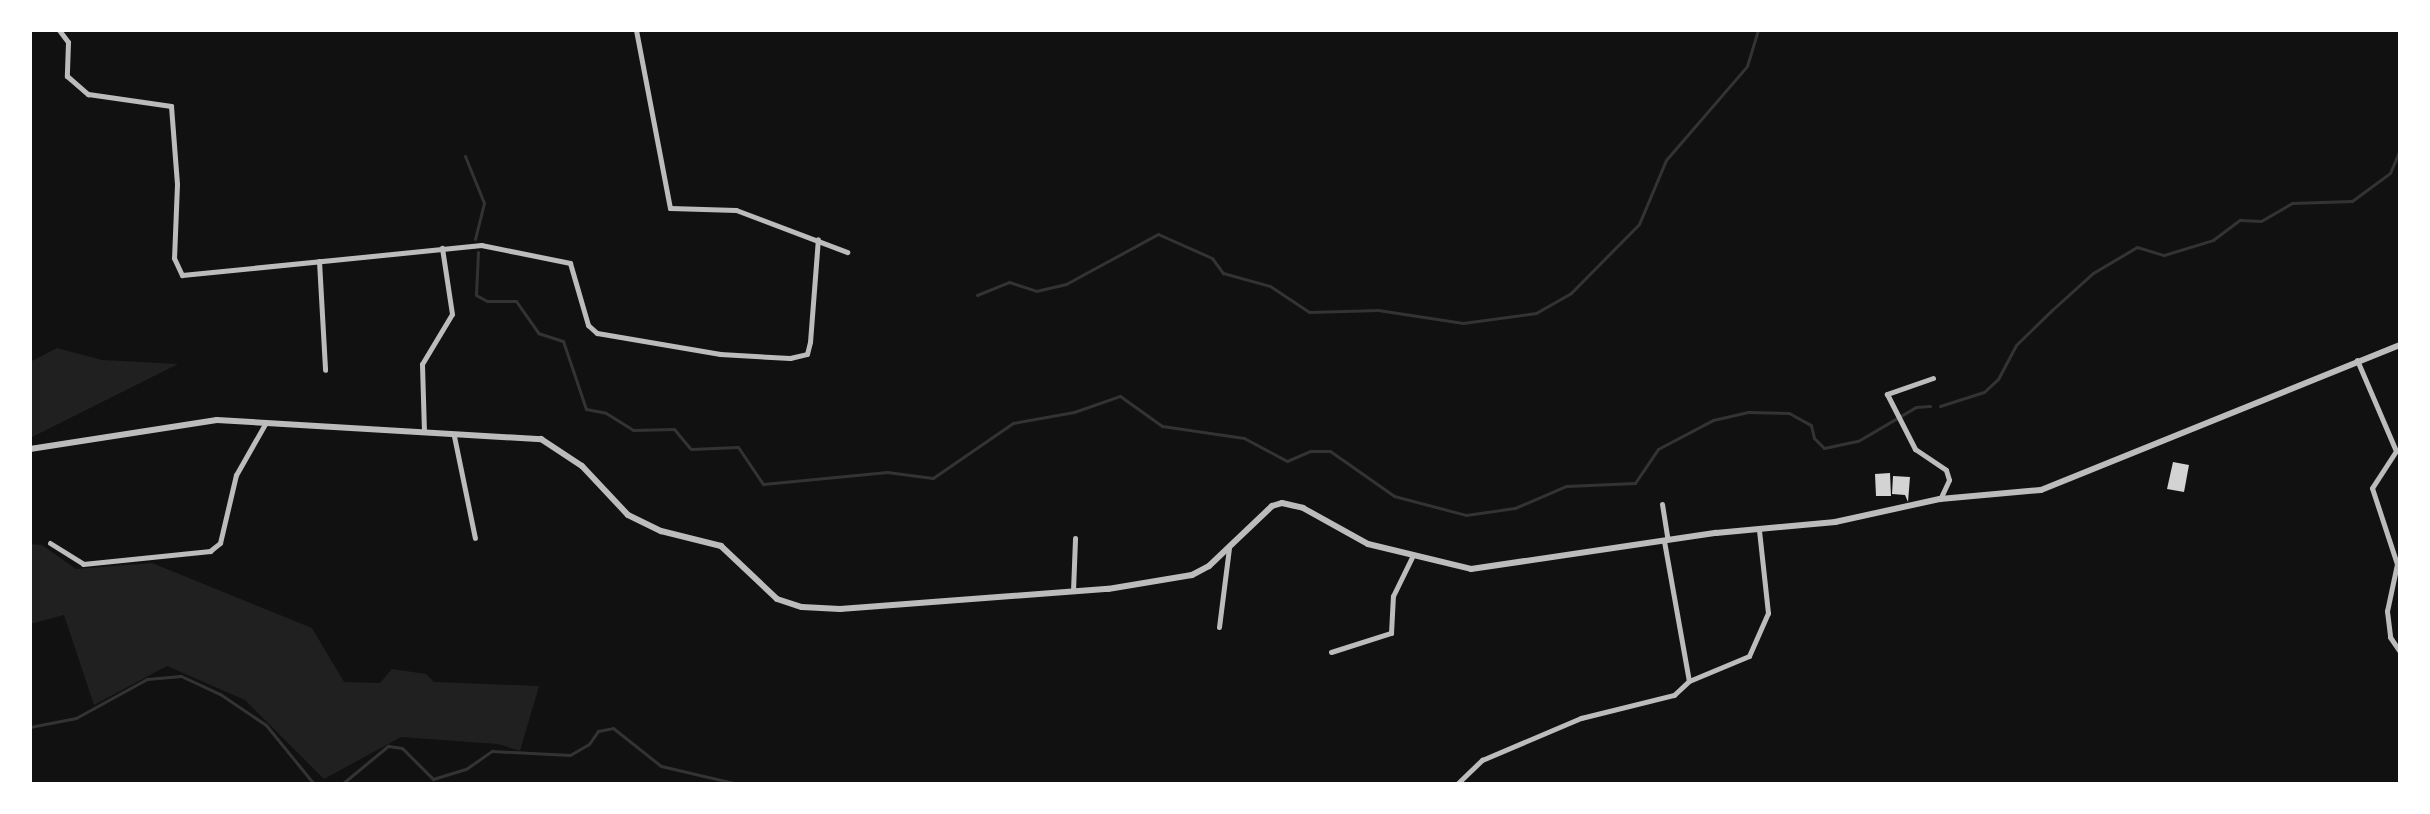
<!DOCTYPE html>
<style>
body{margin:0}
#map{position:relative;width:2430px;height:814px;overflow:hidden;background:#111;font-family:"Nunito Sans",sans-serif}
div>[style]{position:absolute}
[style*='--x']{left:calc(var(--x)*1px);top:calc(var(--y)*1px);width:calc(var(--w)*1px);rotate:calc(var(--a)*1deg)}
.green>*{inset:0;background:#202020}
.stream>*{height:3px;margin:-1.5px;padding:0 1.5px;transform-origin:1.5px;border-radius:1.5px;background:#333}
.building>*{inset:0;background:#d3d3d3}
.minor>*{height:5px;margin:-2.5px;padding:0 2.5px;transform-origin:2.5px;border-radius:2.5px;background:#bcbcbc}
.tertiary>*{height:6px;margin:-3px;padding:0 3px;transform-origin:3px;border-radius:3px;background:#bcbcbc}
span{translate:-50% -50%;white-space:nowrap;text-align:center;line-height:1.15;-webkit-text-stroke:6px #fff;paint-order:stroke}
.frame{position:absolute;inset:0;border:32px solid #fff;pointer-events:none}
</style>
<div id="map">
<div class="green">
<i style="clip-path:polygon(57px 348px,102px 360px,178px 364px,30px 438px,30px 362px)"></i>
<i style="clip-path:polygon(30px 544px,42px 545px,76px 569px,152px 563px,312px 628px,344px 682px,380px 683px,392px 669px,426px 674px,434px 682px,539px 686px,520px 751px,498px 744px,401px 737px,324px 779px,245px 700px,167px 666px,94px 705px,64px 615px,30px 624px)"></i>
</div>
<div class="stream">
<i style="--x:465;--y:156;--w:51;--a:68"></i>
<i style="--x:484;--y:203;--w:37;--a:104"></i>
<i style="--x:478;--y:252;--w:43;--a:92.7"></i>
<i style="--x:476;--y:295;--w:13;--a:29"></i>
<i style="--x:487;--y:301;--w:29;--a:0"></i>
<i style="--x:516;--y:301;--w:39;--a:55"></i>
<i style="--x:538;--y:333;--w:26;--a:18"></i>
<i style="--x:563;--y:341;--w:72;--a:71.3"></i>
<i style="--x:586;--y:409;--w:20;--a:11"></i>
<i style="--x:606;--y:413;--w:32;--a:32"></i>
<i style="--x:633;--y:430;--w:41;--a:-1.4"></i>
<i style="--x:674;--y:429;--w:26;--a:50"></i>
<i style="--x:691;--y:449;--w:47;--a:-2.4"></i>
<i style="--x:738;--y:447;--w:45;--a:56"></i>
<i style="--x:763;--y:484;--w:125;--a:-5.5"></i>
<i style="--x:887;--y:472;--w:46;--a:7.4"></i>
<i style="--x:933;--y:478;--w:97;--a:-34.5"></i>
<i style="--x:1013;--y:423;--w:62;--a:-10.2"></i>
<i style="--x:1074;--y:412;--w:49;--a:-19.2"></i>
<i style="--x:1120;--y:396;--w:52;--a:35.5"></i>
<i style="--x:1162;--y:426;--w:83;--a:8.3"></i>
<i style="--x:1244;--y:438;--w:49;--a:28.1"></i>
<i style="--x:1287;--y:461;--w:25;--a:-23"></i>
<i style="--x:1310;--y:451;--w:20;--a:0"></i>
<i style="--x:1330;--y:451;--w:78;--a:35.1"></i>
<i style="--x:1394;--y:496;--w:74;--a:14.8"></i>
<i style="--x:1466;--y:515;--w:49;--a:-8.1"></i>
<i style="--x:1515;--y:508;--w:56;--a:-23.3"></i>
<i style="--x:1566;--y:486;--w:69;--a:-2.5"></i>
<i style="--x:1635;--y:483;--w:41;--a:-55.9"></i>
<i style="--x:1658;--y:449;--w:62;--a:-27.8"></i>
<i style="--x:1713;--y:420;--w:37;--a:-13"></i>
<i style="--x:1749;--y:412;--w:40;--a:1.4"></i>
<i style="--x:1789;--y:413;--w:25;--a:29"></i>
<i style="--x:1811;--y:425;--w:13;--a:77"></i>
<i style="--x:1814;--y:438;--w:14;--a:45"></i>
<i style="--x:1824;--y:448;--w:35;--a:-12"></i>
<i style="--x:1858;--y:441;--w:67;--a:-30.4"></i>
<i style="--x:1916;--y:407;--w:14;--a:-4"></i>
<i style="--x:977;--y:295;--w:35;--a:-22"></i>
<i style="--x:1009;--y:282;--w:28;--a:18"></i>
<i style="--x:1036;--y:291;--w:31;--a:-13"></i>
<i style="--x:1066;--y:284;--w:105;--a:-28.5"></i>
<i style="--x:1158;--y:234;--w:59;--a:24"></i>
<i style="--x:1212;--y:258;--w:19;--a:54"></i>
<i style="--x:1223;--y:273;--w:49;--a:15.5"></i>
<i style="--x:1270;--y:286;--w:47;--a:33.7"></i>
<i style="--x:1309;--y:312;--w:69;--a:-1.7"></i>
<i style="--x:1378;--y:310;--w:86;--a:8.7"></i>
<i style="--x:1463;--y:323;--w:74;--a:-7.8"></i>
<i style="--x:1536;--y:313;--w:40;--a:-29.7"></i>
<i style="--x:1571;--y:293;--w:97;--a:-45.4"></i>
<i style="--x:1639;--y:224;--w:69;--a:-67.1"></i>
<i style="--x:1666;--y:160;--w:124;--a:-49.2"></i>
<i style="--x:1747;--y:66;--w:38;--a:-73"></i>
<i style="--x:1940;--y:406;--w:46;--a:-17.7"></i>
<i style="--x:1984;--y:392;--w:19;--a:-43"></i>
<i style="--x:1998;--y:379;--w:38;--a:-62"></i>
<i style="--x:2016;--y:345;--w:50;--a:-44.2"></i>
<i style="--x:2052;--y:310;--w:55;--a:-42.1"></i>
<i style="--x:2093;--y:273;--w:51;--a:-30.6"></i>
<i style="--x:2137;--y:247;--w:28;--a:17"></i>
<i style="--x:2164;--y:255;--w:51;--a:-17"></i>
<i style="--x:2213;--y:240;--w:34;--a:-37"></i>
<i style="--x:2240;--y:220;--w:21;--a:3"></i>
<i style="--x:2261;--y:221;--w:36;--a:-30"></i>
<i style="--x:2292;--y:203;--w:60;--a:-1.9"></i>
<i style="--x:2352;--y:201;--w:47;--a:-36.4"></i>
<i style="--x:2390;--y:173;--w:26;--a:-67"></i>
<i style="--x:30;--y:727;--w:47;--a:-11.1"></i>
<i style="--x:76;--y:718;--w:81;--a:-28.8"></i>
<i style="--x:147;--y:679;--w:34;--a:-5"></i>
<i style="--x:181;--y:676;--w:43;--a:24.8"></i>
<i style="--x:220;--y:694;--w:55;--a:34"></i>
<i style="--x:266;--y:725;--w:76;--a:50.9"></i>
<i style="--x:342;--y:784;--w:60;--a:-39.6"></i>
<i style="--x:388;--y:746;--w:14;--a:8"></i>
<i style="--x:402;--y:748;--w:44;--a:45"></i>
<i style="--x:433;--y:779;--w:34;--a:-17"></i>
<i style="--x:466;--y:769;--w:32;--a:-35"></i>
<i style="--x:492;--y:751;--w:78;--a:2.9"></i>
<i style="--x:570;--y:755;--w:22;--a:-30"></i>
<i style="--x:589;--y:744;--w:16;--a:-55"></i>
<i style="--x:598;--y:731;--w:15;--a:-11"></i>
<i style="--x:613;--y:728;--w:61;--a:38.4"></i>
<i style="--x:661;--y:766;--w:79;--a:13.2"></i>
</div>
<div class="building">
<i style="clip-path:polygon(2173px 462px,2189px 465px,2184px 492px,2167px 489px)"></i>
<i style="clip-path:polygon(1890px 473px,1891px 496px,1876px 496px,1875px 474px)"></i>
<i style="clip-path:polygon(1893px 476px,1910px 477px,1908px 502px,1905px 495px,1892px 494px)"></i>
</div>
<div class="minor">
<i style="--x:59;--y:30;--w:15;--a:53"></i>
<i style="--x:68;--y:42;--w:34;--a:92"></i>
<i style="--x:67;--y:76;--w:28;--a:41"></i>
<i style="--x:88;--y:94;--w:84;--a:8.2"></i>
<i style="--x:171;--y:106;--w:78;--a:85.6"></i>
<i style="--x:177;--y:184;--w:74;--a:92.3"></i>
<i style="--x:174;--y:258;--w:19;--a:65"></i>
<i style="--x:182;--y:275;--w:301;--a:-5.7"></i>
<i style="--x:481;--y:245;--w:91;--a:11.4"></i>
<i style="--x:570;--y:263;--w:65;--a:73.8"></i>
<i style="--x:588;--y:325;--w:12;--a:42"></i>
<i style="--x:597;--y:333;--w:125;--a:9.7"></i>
<i style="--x:720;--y:354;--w:70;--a:3.3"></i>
<i style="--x:790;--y:358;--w:17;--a:-13"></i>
<i style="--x:807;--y:354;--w:12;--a:-76"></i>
<i style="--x:810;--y:342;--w:103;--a:-85.6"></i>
<i style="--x:636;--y:30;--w:181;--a:79.2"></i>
<i style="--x:670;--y:208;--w:66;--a:1.7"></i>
<i style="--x:736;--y:210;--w:119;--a:20.7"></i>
<i style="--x:319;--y:261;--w:109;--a:86.8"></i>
<i style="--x:2357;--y:360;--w:99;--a:66.8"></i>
<i style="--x:2396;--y:451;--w:44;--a:123"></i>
<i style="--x:2372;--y:488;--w:80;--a:71.8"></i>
<i style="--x:2397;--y:564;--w:48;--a:102"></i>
<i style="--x:2387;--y:611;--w:26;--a:83"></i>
<i style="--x:2390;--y:637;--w:18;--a:56"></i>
<i style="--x:1933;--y:378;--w:49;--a:160.8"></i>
<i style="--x:1887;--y:394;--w:62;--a:63"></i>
<i style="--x:1915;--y:449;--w:37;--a:34"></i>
<i style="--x:1946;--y:470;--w:10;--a:73"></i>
<i style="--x:1949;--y:480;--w:21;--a:115"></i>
<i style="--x:424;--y:432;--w:68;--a:-91.7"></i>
<i style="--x:422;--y:364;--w:58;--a:-59"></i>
<i style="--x:452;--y:314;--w:67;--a:-98.6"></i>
<i style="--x:454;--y:436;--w:104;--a:78.4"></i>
<i style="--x:1662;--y:504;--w:36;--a:81"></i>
<i style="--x:1664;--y:541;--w:142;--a:79.9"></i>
<i style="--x:50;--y:543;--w:39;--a:32"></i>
<i style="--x:83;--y:564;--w:128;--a:-5.8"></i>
<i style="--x:210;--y:551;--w:13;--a:-39"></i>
<i style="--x:220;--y:543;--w:70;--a:-76.8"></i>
<i style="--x:236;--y:475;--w:59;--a:-60.4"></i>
<i style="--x:1073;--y:591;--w:53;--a:-87.8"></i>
<i style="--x:1219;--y:627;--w:80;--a:-82.8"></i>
<i style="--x:1331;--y:652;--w:63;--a:-17.6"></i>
<i style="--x:1391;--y:633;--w:37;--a:-87"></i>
<i style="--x:1393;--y:596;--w:43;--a:-64"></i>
<i style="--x:1457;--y:784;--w:35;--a:-44"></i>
<i style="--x:1482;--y:760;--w:108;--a:-23"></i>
<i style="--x:1581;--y:718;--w:96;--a:-13.9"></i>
<i style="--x:1674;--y:695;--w:21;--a:-43"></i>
<i style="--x:1689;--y:681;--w:65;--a:-22.6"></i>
<i style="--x:1749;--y:656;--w:47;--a:-66.2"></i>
<i style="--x:1768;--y:613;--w:83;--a:-96.2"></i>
</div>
<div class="tertiary">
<i style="--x:30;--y:449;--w:189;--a:-8.8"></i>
<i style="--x:217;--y:420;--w:325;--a:3.4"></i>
<i style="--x:541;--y:439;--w:49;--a:33.4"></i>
<i style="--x:582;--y:466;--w:67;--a:46.8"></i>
<i style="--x:628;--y:515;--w:37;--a:26"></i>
<i style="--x:661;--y:531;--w:62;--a:14"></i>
<i style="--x:721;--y:546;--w:77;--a:43.4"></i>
<i style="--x:777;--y:599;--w:26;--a:18"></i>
<i style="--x:802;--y:607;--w:38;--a:3"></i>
<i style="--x:840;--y:609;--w:269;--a:-4.3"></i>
<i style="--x:1108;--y:589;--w:85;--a:-9.5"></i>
<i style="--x:1192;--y:575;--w:19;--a:-28"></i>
<i style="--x:1209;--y:566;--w:87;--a:-43.6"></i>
<i style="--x:1272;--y:506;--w:10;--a:-17"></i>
<i style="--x:1282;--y:503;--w:22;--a:13"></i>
<i style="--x:1303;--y:508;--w:74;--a:29"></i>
<i style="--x:1368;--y:544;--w:106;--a:13.6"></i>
<i style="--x:1471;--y:569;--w:248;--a:-8.4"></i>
<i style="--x:1716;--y:533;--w:120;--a:-5.3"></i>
<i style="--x:1835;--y:522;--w:107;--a:-12.4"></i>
<i style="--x:1940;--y:499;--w:101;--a:-5.1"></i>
<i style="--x:2041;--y:490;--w:387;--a:-22"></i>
</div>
<div class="frame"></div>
</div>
